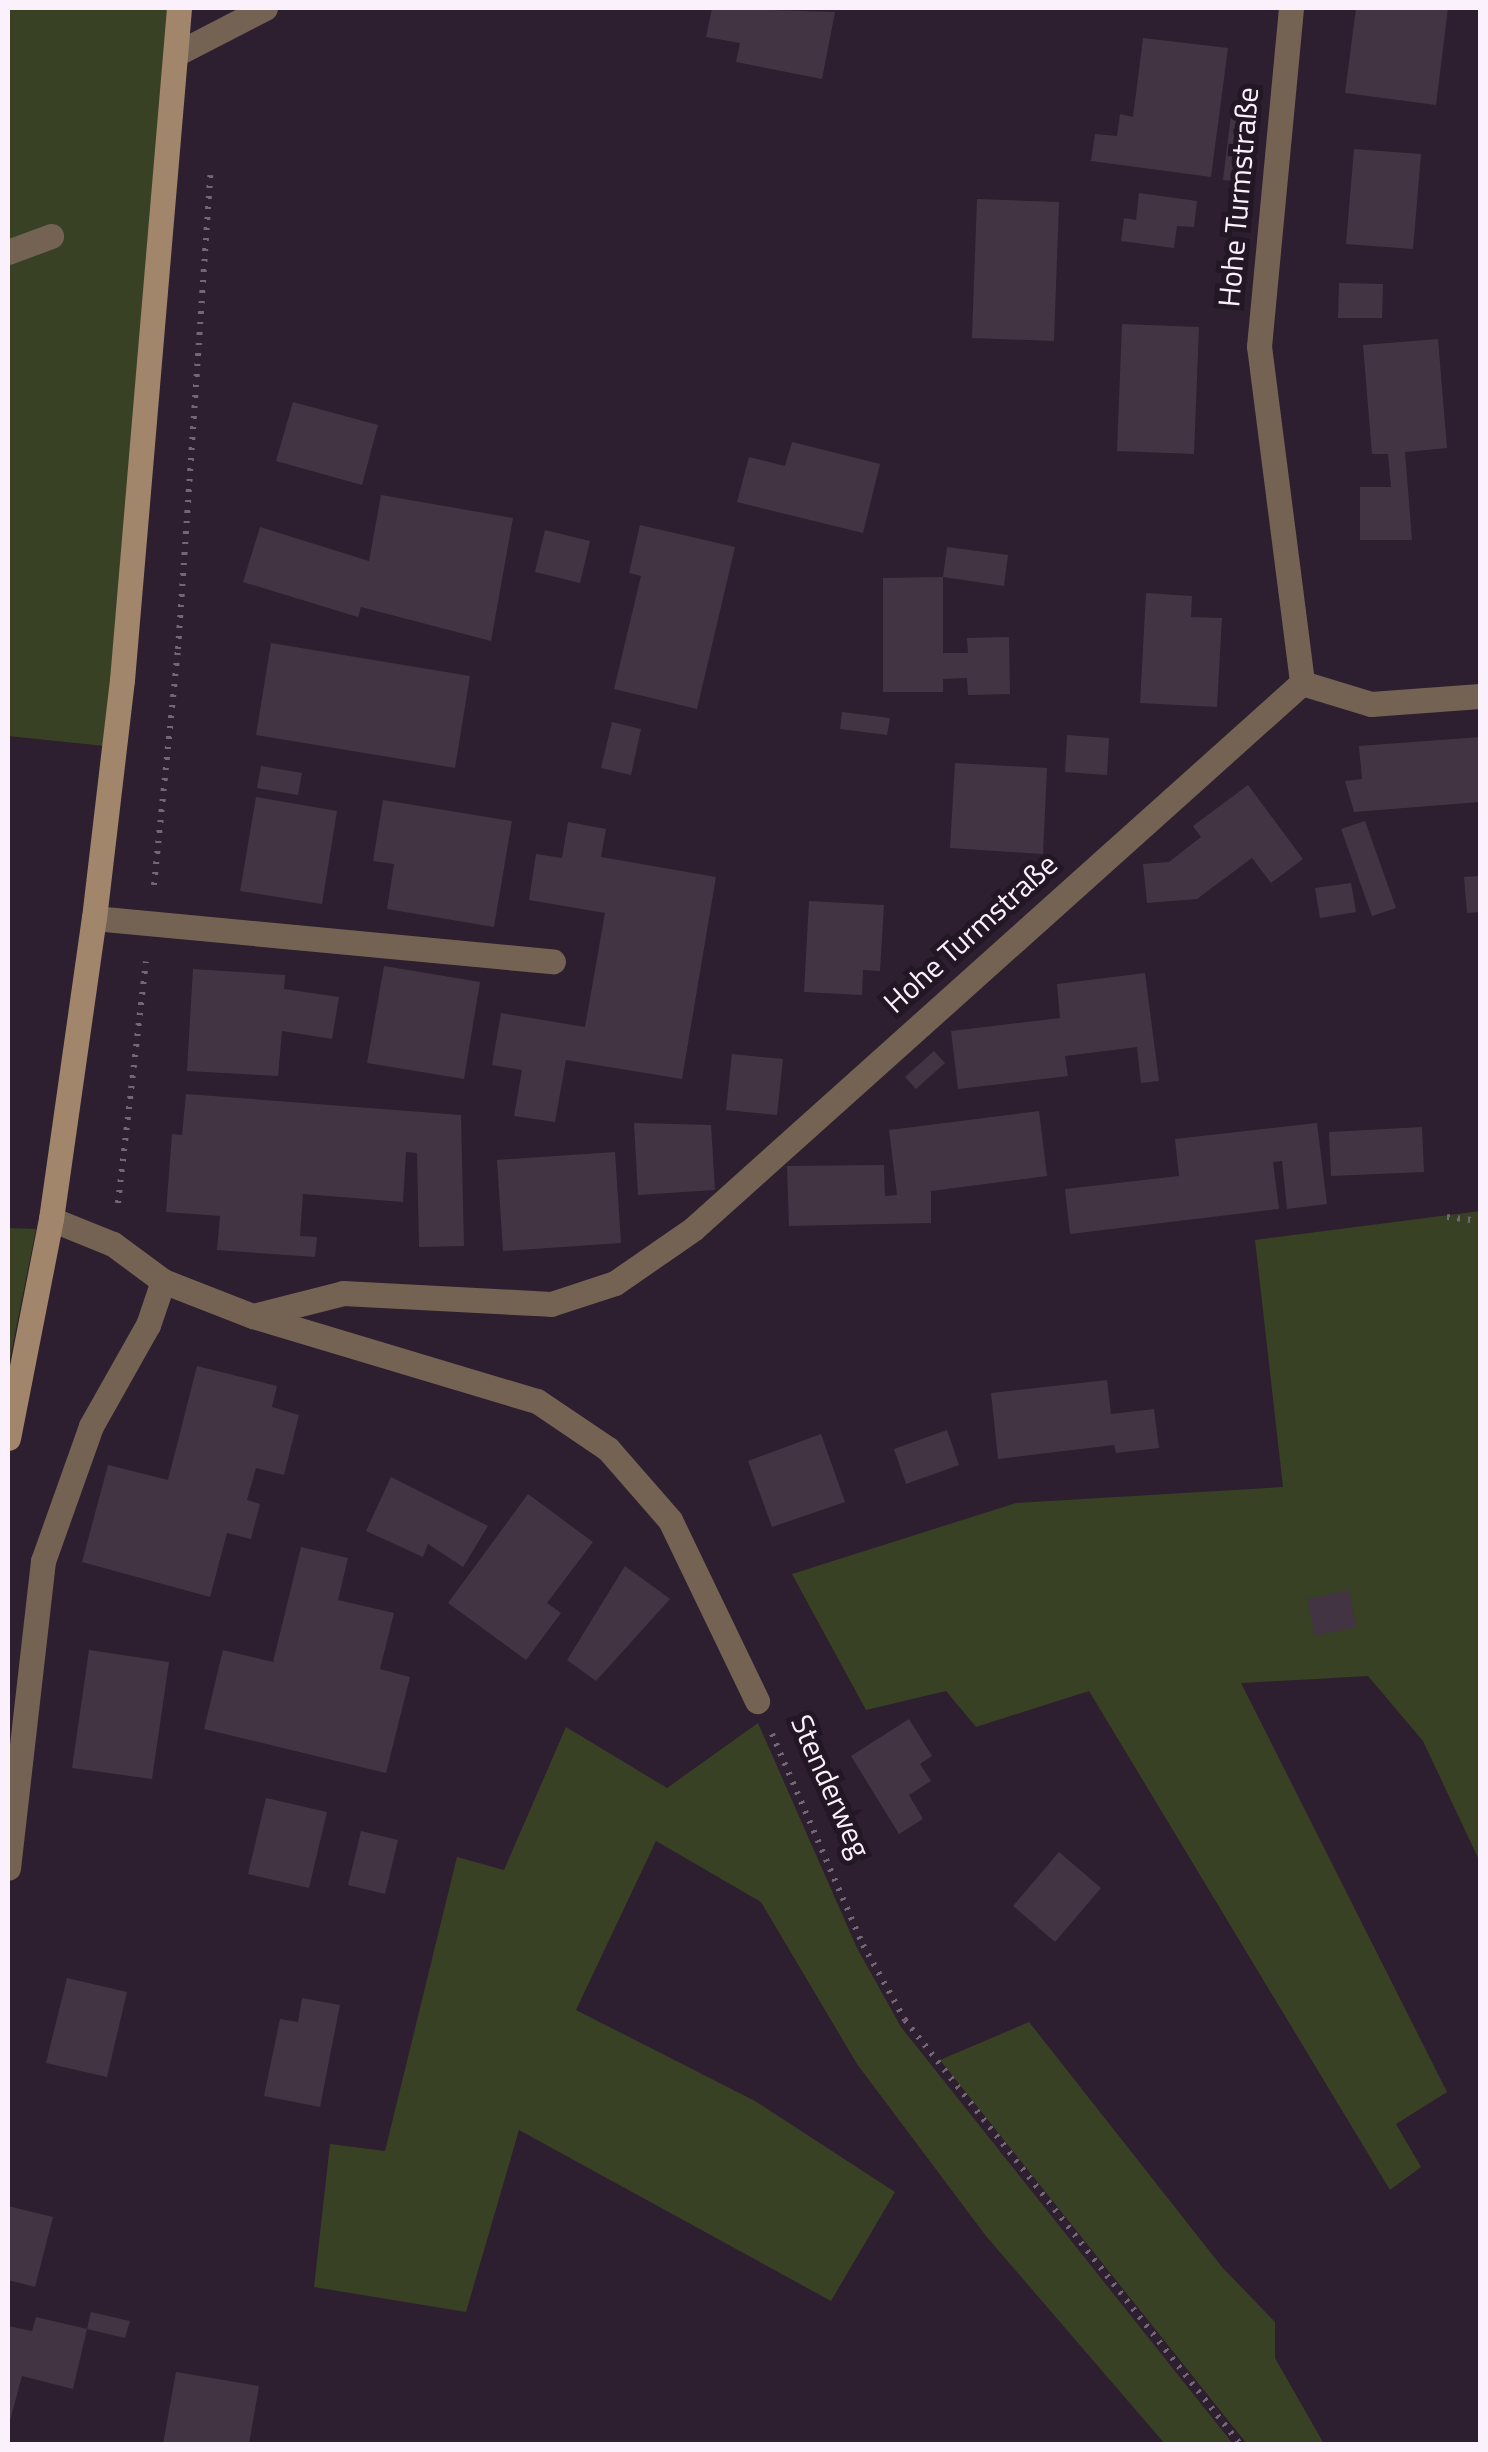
<!DOCTYPE html>
<meta charset="utf-8">
<style>
body{margin:0}
#map{position:relative;width:1488px;height:2452px;overflow:hidden;background:#2d1f2f;font-family:"Titillium Web",sans-serif}
div>[style]{position:absolute}
[style*='--x']{left:calc(var(--x)*1px);top:calc(var(--y)*1px);width:calc(var(--w)*1px);rotate:calc(var(--a)*1deg)}
.green>*{inset:0;background:#384124}
.building>*{inset:0;background:#433444}
.path>*{height:6px;margin-top:-3px;transform-origin:0;background:repeating-linear-gradient(90deg,#736775 0 2.5px,transparent 0 10.5px)}
.lane>*{height:25px;margin:-12.5px;padding:0 12.5px;transform-origin:12.5px;border-radius:12.5px;background:#746353}
.street>*{height:25px;margin:-12.5px;padding:0 12.5px;transform-origin:12.5px;border-radius:12.5px;background:#746353}
.secondary>*{height:25px;margin:-12.5px;padding:0 12.5px;transform-origin:12.5px;border-radius:12.5px;background:#a1866c}
span{translate:-50% -50%;white-space:nowrap;text-align:center;line-height:1.15;-webkit-text-stroke:10px #231625;paint-order:stroke}
.street-label{font-size:30px;color:#fbf1fc}
.frame{position:absolute;inset:0;border:10px solid #fbf1fc;pointer-events:none}
</style>
<div id="map">
<div class="green">
<i style="clip-path:polygon(8px 8px,179px 8px,114px 747px,8px 736px)"></i>
<i style="clip-path:polygon(1480px 1211px,1480px 1862px,1423px 1741px,1368px 1676px,1241px 1683px,1447px 2092px,1396px 2124px,1421px 2167px,1390px 2190px,1089px 1691px,976px 1727px,946px 1691px,866px 1710px,792px 1574px,1016px 1503px,1283px 1487px,1255px 1240px)"></i>
<i style="clip-path:polygon(8px 1228px,36px 1229px,8px 1369px)"></i>
<i style="clip-path:polygon(758px 1723px,857px 1948px,901px 2027px,1233px 2444px,1165px 2444px,986px 2236px,857px 2064px,761px 1902px,656px 1841px,576px 2010px,755px 2101px,895px 2192px,831px 2301px,519px 2130px,466px 2312px,314px 2287px,330px 2144px,385px 2151px,457px 1857px,504px 1870px,566px 1727px,667px 1788px)"></i>
<i style="clip-path:polygon(1029px 2022px,1222px 2267px,1275px 2322px,1275px 2358px,1324px 2444px,1247px 2444px,940px 2060px)"></i>
</div>
<div class="building">
<i style="clip-path:polygon(712px 8px,835px 12px,822px 79px,736px 62px,740px 43px,706px 37px)"></i>
<i style="clip-path:polygon(1356px 8px,1448px 8px,1436px 105px,1345px 93px)"></i>
<i style="clip-path:polygon(1143px 38px,1228px 48px,1211px 177px,1091px 161px,1095px 134px,1117px 136px,1120px 114px,1133px 117px)"></i>
<i style="clip-path:polygon(1232px 107px,1256px 111px,1247px 182px,1223px 180px)"></i>
<i style="clip-path:polygon(1354px 149px,1421px 154px,1413px 249px,1346px 244px)"></i>
<i style="clip-path:polygon(1139px 193px,1197px 201px,1194px 227px,1177px 226px,1174px 248px,1121px 241px,1124px 218px,1136px 220px)"></i>
<i style="clip-path:polygon(977px 199px,1059px 202px,1054px 341px,972px 338px)"></i>
<i style="clip-path:polygon(1339px 283px,1383px 284px,1382px 318px,1338px 318px)"></i>
<i style="clip-path:polygon(1122px 324px,1199px 327px,1194px 454px,1117px 451px)"></i>
<i style="clip-path:polygon(1438px 339px,1447px 448px,1405px 452px,1412px 540px,1360px 540px,1360px 487px,1391px 487px,1388px 454px,1372px 454px,1363px 345px)"></i>
<i style="clip-path:polygon(293px 402px,378px 425px,362px 485px,276px 461px)"></i>
<i style="clip-path:polygon(792px 442px,880px 464px,863px 533px,737px 502px,749px 457px,785px 466px)"></i>
<i style="clip-path:polygon(381px 495px,513px 518px,491px 641px,361px 607px,358px 617px,243px 582px,260px 527px,369px 561px)"></i>
<i style="clip-path:polygon(640px 525px,735px 547px,697px 709px,614px 689px,641px 576px,629px 573px)"></i>
<i style="clip-path:polygon(545px 530px,590px 541px,580px 583px,535px 572px)"></i>
<i style="clip-path:polygon(947px 547px,1008px 555px,1004px 586px,943px 577px)"></i>
<i style="clip-path:polygon(943px 577px,943px 653px,968px 653px,967px 638px,1009px 637px,1010px 694px,968px 695px,967px 678px,943px 679px,943px 692px,883px 692px,883px 578px)"></i>
<i style="clip-path:polygon(1146px 593px,1192px 596px,1191px 617px,1222px 618px,1217px 707px,1140px 703px)"></i>
<i style="clip-path:polygon(271px 643px,470px 676px,455px 768px,256px 735px)"></i>
<i style="clip-path:polygon(842px 712px,890px 718px,887px 735px,840px 729px)"></i>
<i style="clip-path:polygon(612px 722px,641px 729px,631px 775px,601px 768px)"></i>
<i style="clip-path:polygon(1067px 735px,1109px 738px,1107px 775px,1065px 772px)"></i>
<i style="clip-path:polygon(1480px 737px,1480px 802px,1354px 812px,1345px 781px,1362px 779px,1359px 746px)"></i>
<i style="clip-path:polygon(955px 763px,1047px 768px,1043px 854px,950px 848px)"></i>
<i style="clip-path:polygon(261px 766px,302px 773px,298px 795px,257px 788px)"></i>
<i style="clip-path:polygon(1248px 785px,1303px 859px,1271px 883px,1252px 858px,1197px 899px,1147px 903px,1143px 864px,1169px 862px,1201px 837px,1193px 826px)"></i>
<i style="clip-path:polygon(256px 797px,337px 811px,322px 904px,240px 891px)"></i>
<i style="clip-path:polygon(383px 800px,512px 821px,494px 927px,387px 909px,394px 864px,373px 861px)"></i>
<i style="clip-path:polygon(1365px 821px,1396px 908px,1372px 916px,1341px 829px)"></i>
<i style="clip-path:polygon(568px 822px,606px 829px,601px 857px,716px 877px,682px 1079px,566px 1060px,555px 1122px,514px 1116px,522px 1070px,492px 1065px,501px 1013px,585px 1027px,605px 913px,529px 900px,536px 854px,562px 858px)"></i>
<i style="clip-path:polygon(1480px 876px,1480px 912px,1467px 913px,1464px 877px)"></i>
<i style="clip-path:polygon(1351px 883px,1356px 912px,1320px 918px,1315px 888px)"></i>
<i style="clip-path:polygon(809px 901px,884px 905px,880px 971px,863px 970px,862px 995px,804px 992px)"></i>
<i style="clip-path:polygon(384px 966px,480px 982px,464px 1079px,367px 1063px)"></i>
<i style="clip-path:polygon(193px 969px,285px 975px,284px 989px,339px 997px,332px 1039px,282px 1031px,278px 1076px,187px 1071px)"></i>
<i style="clip-path:polygon(1145px 973px,1159px 1081px,1141px 1083px,1137px 1047px,1065px 1056px,1068px 1076px,958px 1089px,951px 1031px,1060px 1018px,1057px 984px)"></i>
<i style="clip-path:polygon(934px 1051px,945px 1063px,916px 1089px,905px 1077px)"></i>
<i style="clip-path:polygon(732px 1054px,783px 1059px,777px 1115px,726px 1110px)"></i>
<i style="clip-path:polygon(186px 1094px,461px 1115px,464px 1246px,419px 1247px,417px 1153px,406px 1152px,403px 1202px,303px 1194px,300px 1236px,317px 1237px,315px 1257px,217px 1250px,220px 1216px,166px 1212px,172px 1134px,182px 1135px)"></i>
<i style="clip-path:polygon(1039px 1111px,1047px 1176px,931px 1191px,931px 1223px,789px 1226px,787px 1166px,884px 1165px,885px 1196px,897px 1195px,889px 1130px)"></i>
<i style="clip-path:polygon(634px 1123px,711px 1125px,715px 1190px,638px 1195px)"></i>
<i style="clip-path:polygon(1317px 1123px,1327px 1204px,1287px 1209px,1282px 1161px,1273px 1162px,1279px 1209px,1070px 1234px,1065px 1189px,1179px 1176px,1175px 1139px)"></i>
<i style="clip-path:polygon(1422px 1127px,1424px 1172px,1331px 1176px,1329px 1132px)"></i>
<i style="clip-path:polygon(615px 1152px,621px 1243px,503px 1251px,497px 1160px)"></i>
<i style="clip-path:polygon(197px 1366px,277px 1386px,272px 1407px,299px 1415px,284px 1475px,256px 1468px,247px 1500px,260px 1504px,251px 1539px,227px 1533px,210px 1597px,82px 1562px,108px 1465px,168px 1480px)"></i>
<i style="clip-path:polygon(1107px 1380px,1111px 1414px,1154px 1409px,1159px 1448px,1116px 1453px,1114px 1445px,998px 1459px,991px 1393px)"></i>
<i style="clip-path:polygon(947px 1430px,959px 1465px,906px 1484px,894px 1449px)"></i>
<i style="clip-path:polygon(821px 1434px,845px 1502px,772px 1527px,748px 1461px)"></i>
<i style="clip-path:polygon(391px 1477px,488px 1526px,463px 1567px,428px 1544px,423px 1557px,366px 1531px)"></i>
<i style="clip-path:polygon(528px 1494px,593px 1542px,547px 1603px,561px 1613px,526px 1660px,448px 1603px)"></i>
<i style="clip-path:polygon(301px 1547px,348px 1558px,338px 1600px,394px 1613px,380px 1669px,410px 1677px,386px 1773px,204px 1729px,223px 1650px,273px 1662px)"></i>
<i style="clip-path:polygon(625px 1566px,670px 1599px,596px 1681px,567px 1660px)"></i>
<i style="clip-path:polygon(1349px 1590px,1356px 1627px,1315px 1636px,1307px 1599px)"></i>
<i style="clip-path:polygon(89px 1650px,169px 1662px,152px 1779px,72px 1768px)"></i>
<i style="clip-path:polygon(909px 1719px,932px 1756px,920px 1764px,931px 1781px,909px 1795px,923px 1819px,899px 1834px,851px 1756px)"></i>
<i style="clip-path:polygon(266px 1798px,327px 1812px,309px 1888px,248px 1874px)"></i>
<i style="clip-path:polygon(361px 1831px,398px 1840px,385px 1894px,348px 1885px)"></i>
<i style="clip-path:polygon(1059px 1852px,1101px 1888px,1055px 1942px,1013px 1906px)"></i>
<i style="clip-path:polygon(67px 1978px,127px 1992px,107px 2077px,46px 2063px)"></i>
<i style="clip-path:polygon(302px 1998px,340px 2005px,320px 2107px,264px 2096px,280px 2019px,298px 2022px)"></i>
<i style="clip-path:polygon(8px 2206px,53px 2217px,35px 2287px,8px 2280px)"></i>
<i style="clip-path:polygon(91px 2312px,130px 2321px,125px 2338px,87px 2329px)"></i>
<i style="clip-path:polygon(36px 2317px,87px 2329px,73px 2389px,22px 2376px,8px 2428px,8px 2326px,32px 2331px)"></i>
<i style="clip-path:polygon(176px 2372px,259px 2386px,249px 2444px,163px 2444px)"></i>
</div>
<div class="path">
<i style="--x:154;--y:885;--w:237;--a:-84.2"></i>
<i style="--x:178;--y:649;--w:475;--a:-86.1"></i>
<i style="--x:118;--y:1203;--w:243;--a:-83.4"></i>
<i style="--x:1447;--y:1217;--w:33;--a:7"></i>
<i style="--x:772;--y:1734;--w:230;--a:66.7"></i>
<i style="--x:863;--y:1945;--w:86;--a:60.8"></i>
<i style="--x:905;--y:2020;--w:540;--a:51.69"></i>
</div>
<div class="lane">
<i style="--x:176;--y:54;--w:100;--a:-27.3"></i>
<i style="--x:8;--y:252;--w:46;--a:-20.4"></i>
<i style="--x:94;--y:918;--w:461;--a:5.4"></i>
</div>
<div class="street">
<i style="--x:1291;--y:8;--w:340;--a:95.4"></i>
<i style="--x:1259;--y:346;--w:340;--a:82.7"></i>
<i style="--x:1302;--y:683;--w:72;--a:16.9"></i>
<i style="--x:1371;--y:704;--w:109;--a:-4.2"></i>
<i style="--x:51;--y:1219;--w:67;--a:22"></i>
<i style="--x:113;--y:1244;--w:62;--a:36.5"></i>
<i style="--x:163;--y:1281;--w:97;--a:21.3"></i>
<i style="--x:253;--y:1316;--w:296;--a:16.7"></i>
<i style="--x:537;--y:1401;--w:86;--a:34.1"></i>
<i style="--x:608;--y:1449;--w:94;--a:48.9"></i>
<i style="--x:670;--y:1520;--w:201;--a:64.3"></i>
<i style="--x:253;--y:1316;--w:93;--a:-14.3"></i>
<i style="--x:343;--y:1293;--w:208;--a:3"></i>
<i style="--x:551;--y:1304;--w:67;--a:-18.2"></i>
<i style="--x:615;--y:1283;--w:95;--a:-34.7"></i>
<i style="--x:693;--y:1229;--w:818;--a:-41.88"></i>
<i style="--x:8;--y:1868;--w:309;--a:-83.5"></i>
<i style="--x:43;--y:1561;--w:143;--a:-70.4"></i>
<i style="--x:91;--y:1426;--w:116;--a:-60.6"></i>
<i style="--x:148;--y:1325;--w:46;--a:-71.2"></i>
</div>
<div class="secondary">
<i style="--x:8;--y:1438;--w:223;--a:-78.9"></i>
<i style="--x:51;--y:1219;--w:304;--a:-81.9"></i>
<i style="--x:94;--y:918;--w:240;--a:-83.3"></i>
<i style="--x:122;--y:680;--w:674;--a:-85.15"></i>
</div>
<div class="street-label">
<span style="left:1238px;top:197px;rotate:-85deg">Hohe Turmstraße</span>
<span style="left:970px;top:933px;rotate:-42deg">Hohe Turmstraße</span>
<span style="left:831px;top:1786px;rotate:66deg">Stenderweg</span>
</div>
<div class="frame"></div>
</div>
